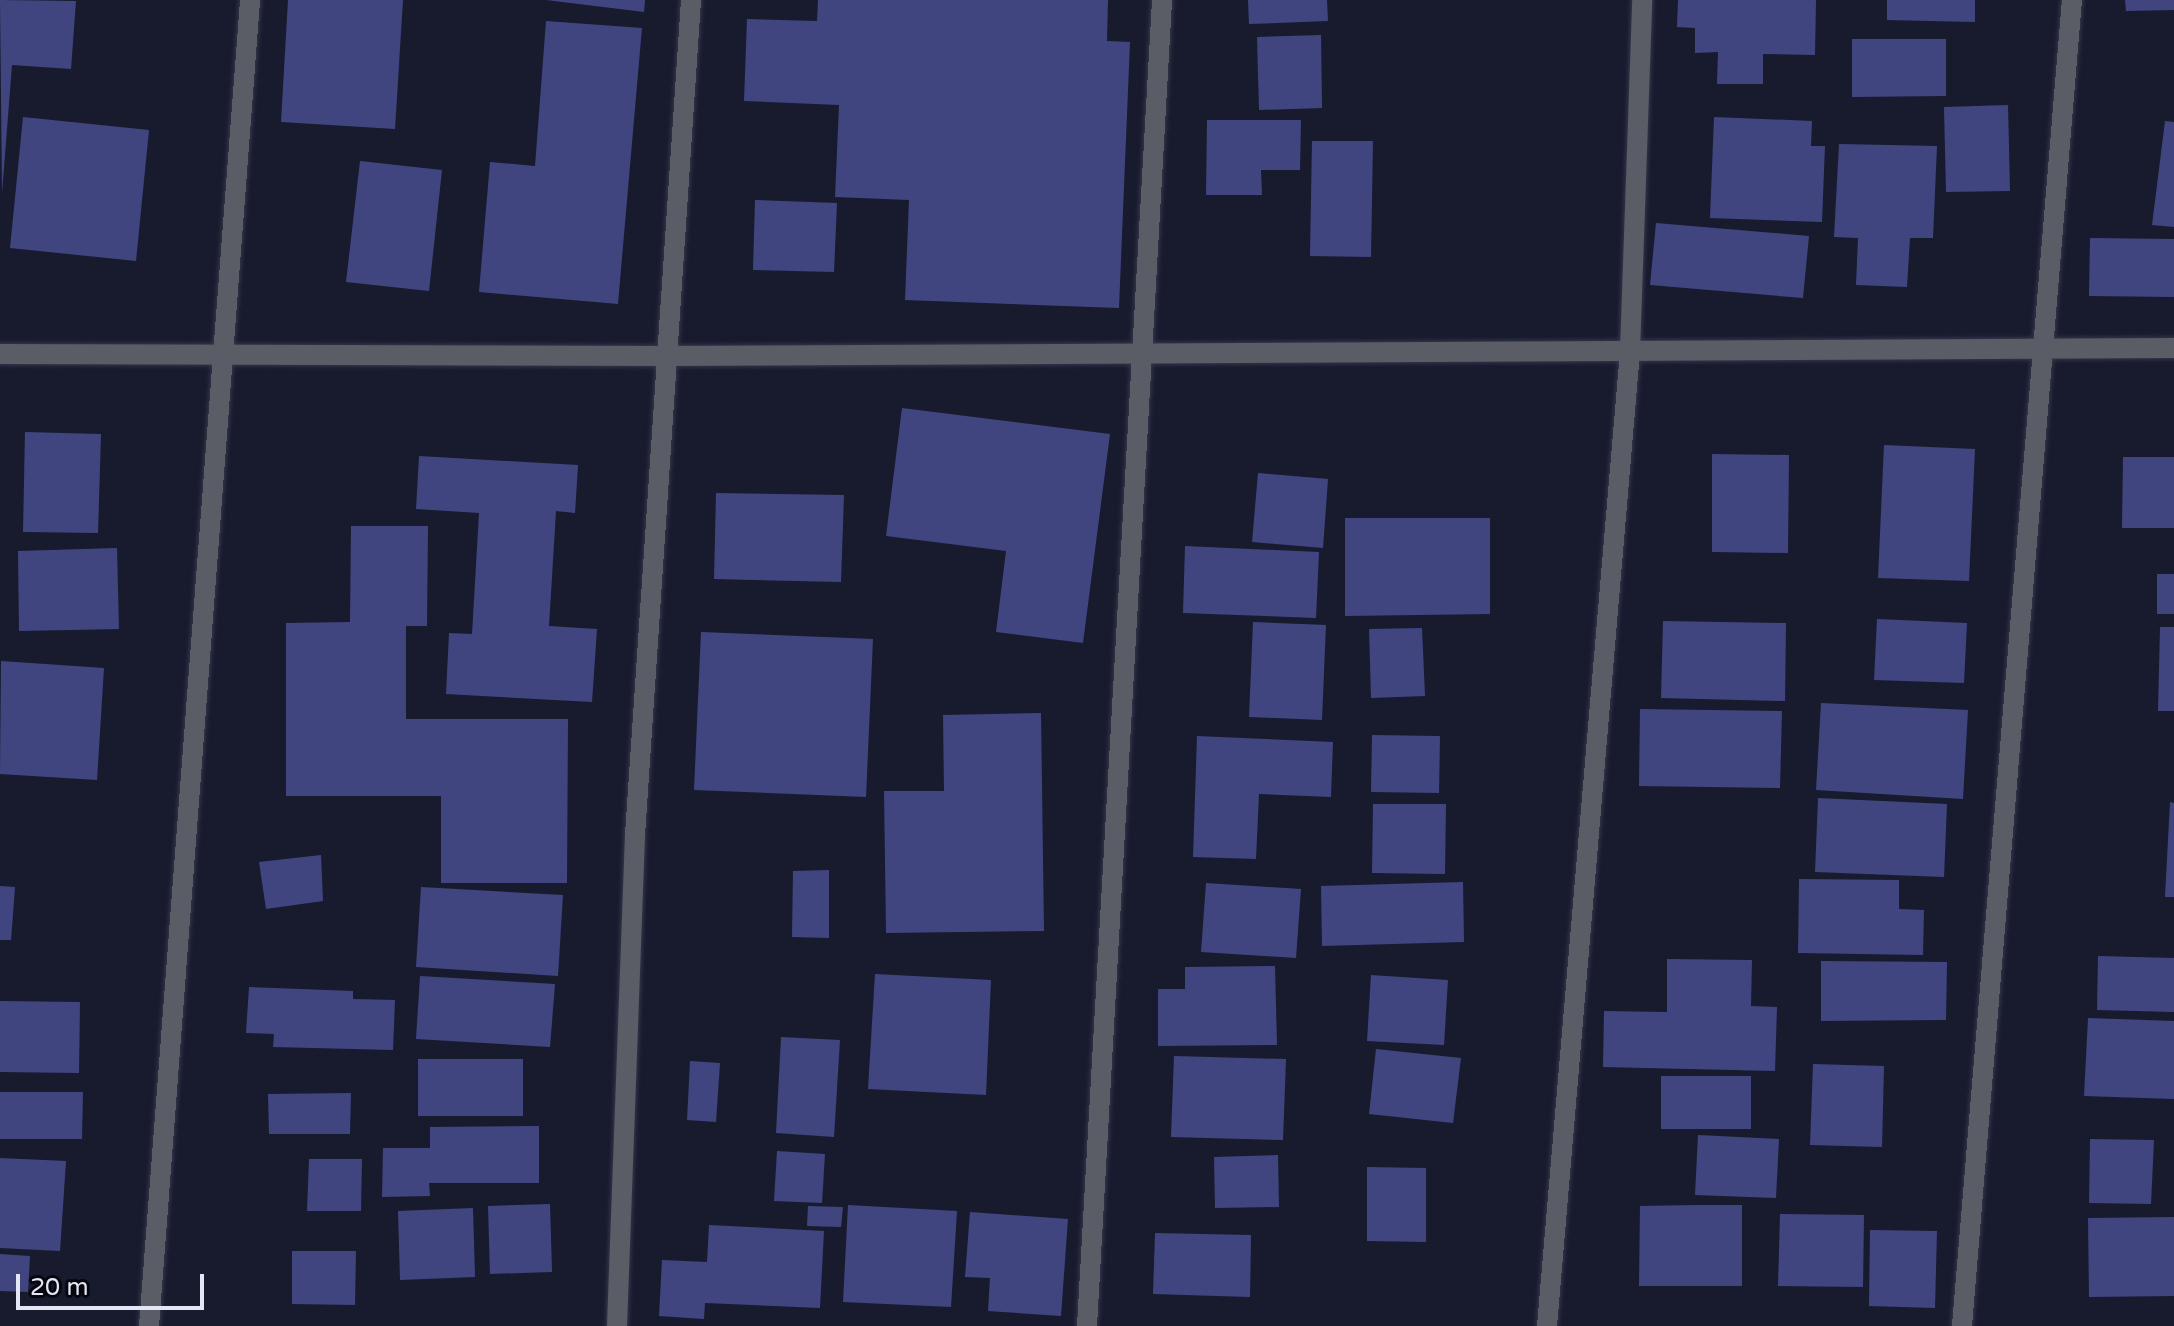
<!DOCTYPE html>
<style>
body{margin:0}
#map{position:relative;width:2174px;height:1326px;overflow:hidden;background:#181b2e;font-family:"Varela Round",sans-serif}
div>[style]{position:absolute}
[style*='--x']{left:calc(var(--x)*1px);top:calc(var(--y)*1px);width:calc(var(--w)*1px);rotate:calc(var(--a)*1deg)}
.building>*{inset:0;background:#404580}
.roads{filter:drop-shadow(0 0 2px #34374a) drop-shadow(0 0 2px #34374a)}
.minor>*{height:20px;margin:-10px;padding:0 10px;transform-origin:10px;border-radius:10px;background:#5a5c66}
span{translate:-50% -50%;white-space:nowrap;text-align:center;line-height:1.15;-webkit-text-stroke:7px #06060e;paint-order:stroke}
.scale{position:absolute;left:16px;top:1274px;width:188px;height:36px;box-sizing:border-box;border:4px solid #e3e6f4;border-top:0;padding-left:10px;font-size:24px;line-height:28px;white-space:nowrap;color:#e3e6f4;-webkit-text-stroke:6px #06060e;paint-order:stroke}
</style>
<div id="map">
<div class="building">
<i style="clip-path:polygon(0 0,76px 1px,71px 69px,12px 65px,2px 193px)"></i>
<i style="clip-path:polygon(288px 0,403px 0,395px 129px,281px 122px)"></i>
<i style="clip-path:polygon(546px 0,645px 0,644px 12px)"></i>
<i style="clip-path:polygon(818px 0,1108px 0,1107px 41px,1130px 42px,1119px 308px,905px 300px,909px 200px,835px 197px,839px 105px,744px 101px,747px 19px,817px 21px)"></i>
<i style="clip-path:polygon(1248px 0,1327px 0,1328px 21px,1249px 24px)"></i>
<i style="clip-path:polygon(1678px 0,1816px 0,1815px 55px,1763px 54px,1763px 84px,1717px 84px,1718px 52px,1695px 53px,1695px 28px,1677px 27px)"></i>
<i style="clip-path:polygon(1887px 0,1975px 0,1975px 22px,1887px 20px)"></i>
<i style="clip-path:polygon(2125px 0,2174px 0,2174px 10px,2126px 11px)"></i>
<i style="clip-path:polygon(546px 21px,642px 28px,618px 304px,479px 292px,490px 162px,535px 166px)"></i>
<i style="clip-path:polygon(1321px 35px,1322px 108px,1259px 110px,1257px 37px)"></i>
<i style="clip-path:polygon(1852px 39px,1946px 39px,1946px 96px,1852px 97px)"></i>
<i style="clip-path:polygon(2008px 105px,2010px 191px,1946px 192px,1944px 107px)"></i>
<i style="clip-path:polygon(23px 117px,149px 130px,136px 261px,10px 248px)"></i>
<i style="clip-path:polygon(1714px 117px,1812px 121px,1811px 146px,1825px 146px,1822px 222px,1710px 218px)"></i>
<i style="clip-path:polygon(1207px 120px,1301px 120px,1300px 170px,1261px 170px,1262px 195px,1206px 195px)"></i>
<i style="clip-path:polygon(2165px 121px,2174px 122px,2174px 227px,2152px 225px)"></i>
<i style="clip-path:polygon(1312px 141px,1373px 141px,1371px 257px,1310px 256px)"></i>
<i style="clip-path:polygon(1839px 144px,1937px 146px,1933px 238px,1910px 238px,1907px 287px,1856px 285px,1858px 238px,1834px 237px)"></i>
<i style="clip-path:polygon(360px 161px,442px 170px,429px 291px,346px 282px)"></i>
<i style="clip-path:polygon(755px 200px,837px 203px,834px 272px,753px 270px)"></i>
<i style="clip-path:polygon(1656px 223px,1809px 236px,1803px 298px,1650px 285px)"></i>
<i style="clip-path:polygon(2090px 238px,2174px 239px,2174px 297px,2089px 296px)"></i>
<i style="clip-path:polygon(902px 408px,1110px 434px,1083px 643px,996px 632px,1006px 551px,886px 536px)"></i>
<i style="clip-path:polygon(25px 432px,101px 434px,98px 533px,23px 532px)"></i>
<i style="clip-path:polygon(1884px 445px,1975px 449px,1969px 581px,1878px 578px)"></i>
<i style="clip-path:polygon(1712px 454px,1789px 455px,1788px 553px,1712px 552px)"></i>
<i style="clip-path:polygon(419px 456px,578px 465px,575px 513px,556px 511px,549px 626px,597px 629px,592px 702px,446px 694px,449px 633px,472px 634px,479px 513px,416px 509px)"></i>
<i style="clip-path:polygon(2123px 457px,2174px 457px,2174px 528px,2122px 528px)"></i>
<i style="clip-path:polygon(1258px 473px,1328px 479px,1323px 548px,1252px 542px)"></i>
<i style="clip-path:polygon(716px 493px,844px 495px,841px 582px,714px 579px)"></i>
<i style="clip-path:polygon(1345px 518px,1490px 518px,1490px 614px,1345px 616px)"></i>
<i style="clip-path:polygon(351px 526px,428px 526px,427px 626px,406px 626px,406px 719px,568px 719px,567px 883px,441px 883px,441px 796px,286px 796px,286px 623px,350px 622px)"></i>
<i style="clip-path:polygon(1185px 546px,1319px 552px,1316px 618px,1183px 613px)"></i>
<i style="clip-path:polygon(117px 548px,119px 629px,19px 631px,18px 551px)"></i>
<i style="clip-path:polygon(2157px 574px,2174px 574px,2174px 614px,2157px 614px)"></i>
<i style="clip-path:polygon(1877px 619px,1967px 623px,1964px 683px,1874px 680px)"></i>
<i style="clip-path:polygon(1663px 621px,1786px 623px,1785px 701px,1661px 698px)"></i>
<i style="clip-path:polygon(1253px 622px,1326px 625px,1322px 720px,1249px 717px)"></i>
<i style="clip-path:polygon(2160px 627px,2174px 627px,2174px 711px,2158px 711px)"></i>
<i style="clip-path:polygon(1422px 628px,1425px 696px,1371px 698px,1369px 629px)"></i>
<i style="clip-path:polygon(701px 632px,873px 639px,866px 797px,694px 790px)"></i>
<i style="clip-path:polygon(1px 661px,104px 668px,97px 780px,0 774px)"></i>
<i style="clip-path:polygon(1821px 703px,1968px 710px,1963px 799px,1816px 790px)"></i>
<i style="clip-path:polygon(1640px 709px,1782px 711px,1780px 788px,1639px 786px)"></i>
<i style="clip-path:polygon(1041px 713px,1044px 931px,886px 933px,884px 791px,944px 791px,943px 715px)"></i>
<i style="clip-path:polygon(1372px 735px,1440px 736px,1439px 793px,1371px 792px)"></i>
<i style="clip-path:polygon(1197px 736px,1333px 742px,1331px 797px,1259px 794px,1256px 859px,1193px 857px)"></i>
<i style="clip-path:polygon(1818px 798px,1947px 804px,1944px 877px,1815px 872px)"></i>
<i style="clip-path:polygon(2170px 802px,2174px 803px,2174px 897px,2165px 897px)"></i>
<i style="clip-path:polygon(1373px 804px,1446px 804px,1445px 874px,1372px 873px)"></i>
<i style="clip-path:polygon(321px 855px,323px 901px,266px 909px,259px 862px)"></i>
<i style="clip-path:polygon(829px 870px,829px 938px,792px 937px,793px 871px)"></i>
<i style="clip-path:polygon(1799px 879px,1899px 880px,1899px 909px,1924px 910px,1923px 955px,1798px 953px)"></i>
<i style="clip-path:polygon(1463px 882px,1464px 942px,1322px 946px,1321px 886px)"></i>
<i style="clip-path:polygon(1206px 883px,1301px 889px,1296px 958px,1201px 952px)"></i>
<i style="clip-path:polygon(0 886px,15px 887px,11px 940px,0 940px)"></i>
<i style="clip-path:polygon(421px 887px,563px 895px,558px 976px,416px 967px)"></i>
<i style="clip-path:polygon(2098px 956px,2174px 958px,2174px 1012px,2097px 1010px)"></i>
<i style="clip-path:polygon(1667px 959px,1752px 960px,1751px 1006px,1777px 1007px,1775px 1071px,1603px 1067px,1604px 1011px,1667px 1012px)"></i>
<i style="clip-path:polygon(1821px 961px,1947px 962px,1946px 1020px,1821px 1021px)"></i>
<i style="clip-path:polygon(1275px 966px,1277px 1045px,1158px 1046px,1158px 989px,1185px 989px,1185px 967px)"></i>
<i style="clip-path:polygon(875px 974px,991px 980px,986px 1095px,868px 1089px)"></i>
<i style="clip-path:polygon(1371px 975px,1448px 980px,1444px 1045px,1367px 1041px)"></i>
<i style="clip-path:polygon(420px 976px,555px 984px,550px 1047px,416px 1039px)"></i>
<i style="clip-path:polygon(249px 987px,353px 991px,353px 999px,395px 1000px,393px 1050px,273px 1047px,274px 1034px,246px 1033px)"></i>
<i style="clip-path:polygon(0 1001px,80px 1002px,79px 1073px,0 1072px)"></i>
<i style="clip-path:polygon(2088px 1018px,2174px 1021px,2174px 1099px,2084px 1096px)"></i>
<i style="clip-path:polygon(781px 1037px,840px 1040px,834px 1137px,776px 1133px)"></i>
<i style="clip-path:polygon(1376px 1049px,1461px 1058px,1453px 1123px,1369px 1114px)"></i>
<i style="clip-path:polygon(1174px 1056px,1286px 1059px,1283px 1140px,1171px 1137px)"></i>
<i style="clip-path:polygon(418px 1059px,523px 1059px,523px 1116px,418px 1116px)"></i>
<i style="clip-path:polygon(690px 1061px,720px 1063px,716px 1122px,687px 1120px)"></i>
<i style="clip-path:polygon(1813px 1064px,1884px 1066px,1882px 1147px,1810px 1145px)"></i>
<i style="clip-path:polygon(1661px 1076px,1751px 1076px,1751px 1129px,1661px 1129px)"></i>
<i style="clip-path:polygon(0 1092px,83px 1092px,82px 1139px,0 1139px)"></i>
<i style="clip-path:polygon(351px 1093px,350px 1134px,269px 1134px,268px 1094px)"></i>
<i style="clip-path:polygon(539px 1126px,539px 1183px,429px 1183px,430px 1196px,382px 1197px,383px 1148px,430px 1148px,430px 1127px)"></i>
<i style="clip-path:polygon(1698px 1135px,1779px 1139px,1776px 1198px,1695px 1195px)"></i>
<i style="clip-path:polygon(2090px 1139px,2154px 1140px,2151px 1204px,2089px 1203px)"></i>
<i style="clip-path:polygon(777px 1151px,825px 1154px,822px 1203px,774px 1201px)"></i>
<i style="clip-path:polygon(1278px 1155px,1279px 1207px,1215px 1208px,1214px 1157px)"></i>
<i style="clip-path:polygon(0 1158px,66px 1161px,60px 1251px,0 1248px)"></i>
<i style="clip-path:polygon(309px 1159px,362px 1159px,361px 1211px,307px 1211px)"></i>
<i style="clip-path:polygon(1367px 1167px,1426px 1168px,1426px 1242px,1367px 1241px)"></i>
<i style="clip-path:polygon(550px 1204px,552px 1272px,490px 1274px,488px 1206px)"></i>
<i style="clip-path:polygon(848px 1205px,957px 1211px,951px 1307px,843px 1302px)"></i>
<i style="clip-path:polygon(1696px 1205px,1742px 1205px,1742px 1286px,1639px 1286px,1640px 1206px)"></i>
<i style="clip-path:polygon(808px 1206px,843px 1207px,841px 1227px,807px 1226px)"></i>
<i style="clip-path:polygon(473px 1208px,475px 1277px,400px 1280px,398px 1211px)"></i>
<i style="clip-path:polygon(970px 1212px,1068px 1219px,1061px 1316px,988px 1311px,990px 1278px,965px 1277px)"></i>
<i style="clip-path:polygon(1780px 1214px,1864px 1215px,1863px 1287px,1778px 1286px)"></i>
<i style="clip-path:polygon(2174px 1217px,2174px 1296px,2089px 1297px,2088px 1218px)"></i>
<i style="clip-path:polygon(709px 1225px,824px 1231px,820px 1308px,705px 1303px,704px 1319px,659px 1316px,662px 1260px,707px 1262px)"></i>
<i style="clip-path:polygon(1870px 1230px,1937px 1231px,1935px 1308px,1869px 1306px)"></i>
<i style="clip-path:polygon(1155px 1233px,1251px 1235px,1250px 1297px,1153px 1294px)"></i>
<i style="clip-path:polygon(292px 1251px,356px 1251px,355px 1305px,292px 1304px)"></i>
<i style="clip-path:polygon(0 1254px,30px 1256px,28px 1292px,0 1291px)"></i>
</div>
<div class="roads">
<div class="minor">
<i style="--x:0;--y:354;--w:668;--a:0.17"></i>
<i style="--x:668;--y:356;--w:1506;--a:-0.3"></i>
<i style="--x:149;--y:1326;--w:1330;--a:-85.64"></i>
<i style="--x:617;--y:1326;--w:491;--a:-87.9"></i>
<i style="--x:635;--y:835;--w:837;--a:-86.16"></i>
<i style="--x:1087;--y:1326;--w:1328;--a:-86.76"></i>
<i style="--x:1547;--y:1326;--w:979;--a:-85.13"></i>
<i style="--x:1630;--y:351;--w:351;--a:-88"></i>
<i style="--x:1962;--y:1326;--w:1331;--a:-85.26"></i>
</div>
</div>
<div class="scale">20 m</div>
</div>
